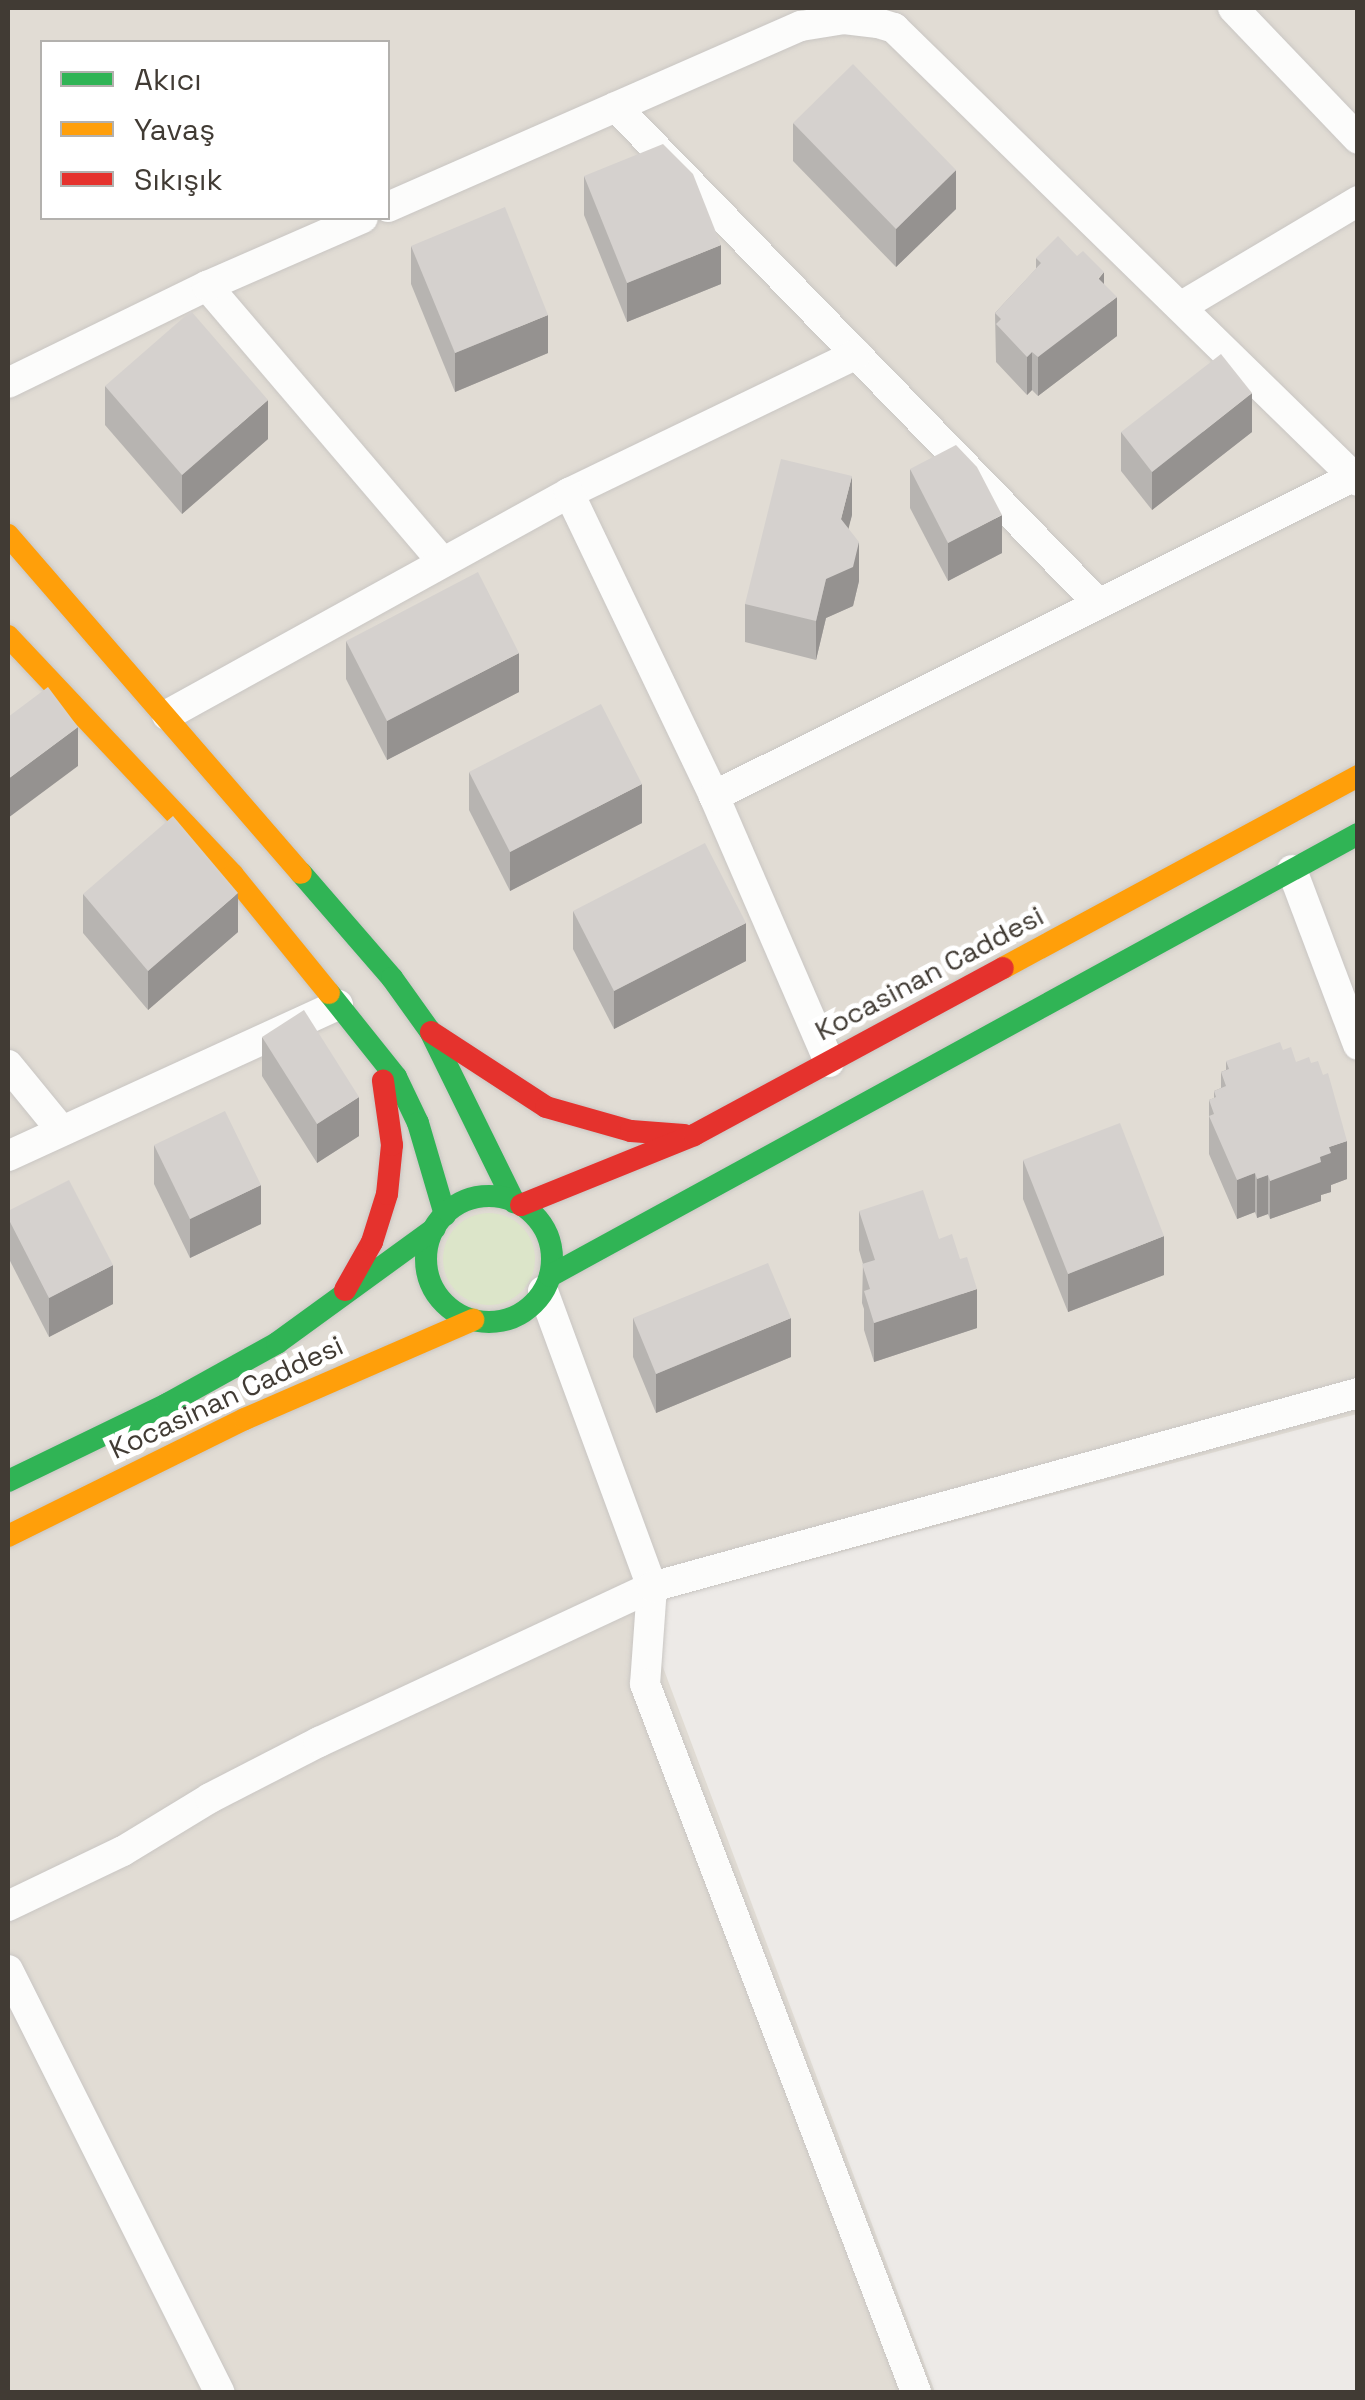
<!DOCTYPE html>
<meta charset="utf-8">
<style>
body{margin:0}
#map{position:relative;width:1365px;height:2400px;overflow:hidden;background:#edeae7;font-family:"Space Grotesk",sans-serif}
div>[style]{position:absolute}
[style*='--x']{left:calc(var(--x)*1px);top:calc(var(--y)*1px);width:calc(var(--w)*1px);rotate:calc(var(--a)*1deg)}
.residential>*{inset:0;background:#e1dcd4}
.green>*{inset:0;background:#dce5c9}
.round{border-radius:50%}
.roads{filter:drop-shadow(0 0 2px #c9c6c3) drop-shadow(0 0 2px #c9c6c3)}
.street>*{height:30px;margin:-15px;padding:0 15px;transform-origin:15px;border-radius:15px;background:#fcfcfb}
.fast>*{height:22px;margin:-11px;padding:0 11px;transform-origin:11px;border-radius:11px;background:#30b455}
.fast>.ring{margin:-11px;padding:0;box-sizing:content-box;background:none;border:22px solid #30b455;border-radius:50%}
.slow>*{height:22px;margin:-11px;padding:0 11px;transform-origin:11px;border-radius:11px;background:#ff9f0a}
.jam>*{height:22px;margin:-11px;padding:0 11px;transform-origin:11px;border-radius:11px;background:#e5322d}
.wall>*{inset:0;background:#b7b4b1}
.shaded-wall>*{inset:0;background:#959290}
.building>*{inset:0;background:#d5d1ce}
span{translate:-50% -50%;white-space:nowrap;text-align:center;line-height:1.15;-webkit-text-stroke:10px #fff;paint-order:stroke}
.street-label{font-size:28px;color:#413b34}
.frame{position:absolute;inset:0;border:10px solid #413b34;pointer-events:none}
.legend{position:absolute;left:40px;top:40px;width:350px;height:180px;box-sizing:border-box;background:#fff;border:2px solid #b3b1ae;margin:0;padding:12px 18px;list-style:none;font-size:30px;color:#413b34}
.legend li{display:flex;align-items:center;gap:20px;height:50px}
.legend b{width:50px;border:2px solid #b3b1ae}
</style>
<div id="map">
<div class="residential">
<i style="clip-path:polygon(evenodd,8px 8px,1357px 8px,1357px 1414px,640px 1606px,935px 2392px,8px 2392px,8px 8px,42px 42px,388px 42px,388px 218px,42px 218px,42px 42px)"></i>
</div>
<div class="green">
<i class="round" style="left:443px;top:1213px;width:92px;height:92px"></i>
</div>
<div class="roads">
<div class="street">
<i style="--x:1233;--y:8;--w:181;--a:46.3"></i>
<i style="--x:616;--y:107;--w:690;--a:45.82"></i>
<i style="--x:388;--y:207;--w:451;--a:-23.7"></i>
<i style="--x:801;--y:26;--w:44;--a:-9.2"></i>
<i style="--x:844;--y:19;--w:34;--a:7"></i>
<i style="--x:878;--y:23;--w:17;--a:17"></i>
<i style="--x:894;--y:28;--w:648;--a:44.31"></i>
<i style="--x:207;--y:286;--w:360;--a:49.5"></i>
<i style="--x:1182;--y:306;--w:205;--a:-30.8"></i>
<i style="--x:8;--y:383;--w:221;--a:-26"></i>
<i style="--x:207;--y:286;--w:170;--a:-23.6"></i>
<i style="--x:569;--y:493;--w:319;--a:-25.8"></i>
<i style="--x:167;--y:715;--w:459;--a:-28.9"></i>
<i style="--x:569;--y:493;--w:336;--a:64.4"></i>
<i style="--x:714;--y:796;--w:290;--a:66.6"></i>
<i style="--x:714;--y:796;--w:714;--a:-26.53"></i>
<i style="--x:1292;--y:870;--w:187;--a:69.3"></i>
<i style="--x:8;--y:1065;--w:85;--a:50.7"></i>
<i style="--x:8;--y:1156;--w:363;--a:-24.6"></i>
<i style="--x:543;--y:1291;--w:315;--a:69.8"></i>
<i style="--x:652;--y:1587;--w:97;--a:94.1"></i>
<i style="--x:645;--y:1684;--w:758;--a:69.05"></i>
<i style="--x:8;--y:1906;--w:127;--a:-25.6"></i>
<i style="--x:123;--y:1851;--w:102;--a:-31.3"></i>
<i style="--x:210;--y:1798;--w:123;--a:-27.2"></i>
<i style="--x:319;--y:1742;--w:367;--a:-25"></i>
<i style="--x:652;--y:1587;--w:732;--a:-15.36"></i>
<i style="--x:8;--y:1970;--w:472;--a:63.4"></i>
</div>
<div class="fast">
<i style="--x:301;--y:873;--w:139;--a:49.1"></i>
<i style="--x:392;--y:978;--w:65;--a:54.4"></i>
<i style="--x:430;--y:1031;--w:191;--a:63.8"></i>
<i style="--x:329;--y:993;--w:107;--a:51.4"></i>
<i style="--x:396;--y:1077;--w:51;--a:64.4"></i>
<i style="--x:418;--y:1123;--w:96;--a:73.6"></i>
<i class="ring" style="left:426px;top:1196px;width:104px;height:104px"></i>
<i style="--x:550;--y:1276;--w:921;--a:-28.68"></i>
<i style="--x:8;--y:1481;--w:177;--a:-25.8"></i>
<i style="--x:167;--y:1404;--w:126;--a:-29"></i>
<i style="--x:277;--y:1343;--w:195;--a:-36"></i>
</div>
<div class="slow">
<i style="--x:8;--y:535;--w:447;--a:49.1"></i>
<i style="--x:8;--y:636;--w:328;--a:46.7"></i>
<i style="--x:233;--y:875;--w:152;--a:50.9"></i>
<i style="--x:1003;--y:968;--w:404;--a:-28.4"></i>
<i style="--x:8;--y:1536;--w:264;--a:-26.3"></i>
<i style="--x:245;--y:1419;--w:249;--a:-23.5"></i>
</div>
<div class="jam">
<i style="--x:431;--y:1032;--w:137;--a:33.1"></i>
<i style="--x:546;--y:1107;--w:88;--a:15.8"></i>
<i style="--x:631;--y:1131;--w:53;--a:4.3"></i>
<i style="--x:521;--y:1205;--w:187;--a:-22"></i>
<i style="--x:694;--y:1135;--w:351;--a:-28.4"></i>
<i style="--x:345;--y:1290;--w:55;--a:-60.6"></i>
<i style="--x:372;--y:1242;--w:50;--a:-72.6"></i>
<i style="--x:387;--y:1194;--w:49;--a:-84.2"></i>
<i style="--x:392;--y:1145;--w:65;--a:-98"></i>
</div>
</div>
<div class="wall">
<i style="clip-path:polygon(793px 123px,956px 209px,896px 267px,793px 161px)"></i>
<i style="clip-path:polygon(584px 176px,721px 284px,627px 322px,584px 215px)"></i>
<i style="clip-path:polygon(411px 246px,548px 353px,455px 392px,411px 284px)"></i>
<i style="clip-path:polygon(1036px 258px,1104px 284px,1117px 336px,1038px 396px,1032px 390px,1027px 395px,996px 362px,995px 313px,1036px 269px)"></i>
<i style="clip-path:polygon(105px 386px,268px 439px,182px 514px,105px 425px)"></i>
<i style="clip-path:polygon(1121px 432px,1252px 432px,1152px 510px,1121px 471px)"></i>
<i style="clip-path:polygon(910px 469px,1002px 553px,948px 581px,910px 508px)"></i>
<i style="clip-path:polygon(852px 515px,848px 528px,859px 581px,853px 606px,826px 618px,816px 660px,745px 642px,745px 604px)"></i>
<i style="clip-path:polygon(346px 641px,519px 692px,387px 760px,346px 679px)"></i>
<i style="clip-path:polygon(469px 772px,642px 823px,510px 891px,469px 810px)"></i>
<i style="clip-path:polygon(83px 894px,238px 932px,148px 1010px,83px 933px)"></i>
<i style="clip-path:polygon(573px 911px,746px 961px,614px 1029px,573px 949px)"></i>
<i style="clip-path:polygon(262px 1037px,359px 1136px,317px 1163px,262px 1076px)"></i>
<i style="clip-path:polygon(1226px 1061px,1347px 1179px,1331px 1185px,1331px 1192px,1321px 1195px,1321px 1201px,1270px 1219px,1268px 1214px,1257px 1218px,1255px 1212px,1237px 1219px,1209px 1154px,1209px 1100px,1214px 1098px,1214px 1091px,1221px 1088px,1221px 1072px,1226px 1070px)"></i>
<i style="clip-path:polygon(154px 1145px,261px 1224px,190px 1258px,154px 1184px)"></i>
<i style="clip-path:polygon(1023px 1160px,1164px 1275px,1068px 1312px,1023px 1199px)"></i>
<i style="clip-path:polygon(8px 1211px,113px 1304px,49px 1337px,8px 1257px)"></i>
<i style="clip-path:polygon(859px 1211px,939px 1239px,977px 1328px,874px 1362px,864px 1330px,864px 1309px,862px 1303px,863px 1264px,859px 1250px)"></i>
<i style="clip-path:polygon(633px 1318px,791px 1357px,656px 1413px,633px 1357px)"></i>
</div>
<div class="shaded-wall">
<i style="clip-path:polygon(956px 170px,956px 209px,896px 267px,896px 229px)"></i>
<i style="clip-path:polygon(721px 245px,721px 284px,627px 322px,627px 283px)"></i>
<i style="clip-path:polygon(1104px 272px,1104px 307px,1117px 297px,1117px 336px,1038px 396px,1038px 357px)"></i>
<i style="clip-path:polygon(548px 315px,548px 353px,455px 392px,455px 353px)"></i>
<i style="clip-path:polygon(1032px 352px,1032px 390px,1027px 395px,1027px 357px)"></i>
<i style="clip-path:polygon(1252px 393px,1252px 432px,1152px 510px,1152px 472px)"></i>
<i style="clip-path:polygon(268px 400px,268px 439px,182px 514px,182px 475px)"></i>
<i style="clip-path:polygon(852px 476px,852px 515px,841px 558px,841px 519px)"></i>
<i style="clip-path:polygon(1002px 515px,1002px 553px,948px 581px,948px 543px)"></i>
<i style="clip-path:polygon(859px 542px,859px 581px,853px 606px,826px 618px,816px 660px,816px 621px,826px 579px)"></i>
<i style="clip-path:polygon(519px 653px,519px 692px,387px 760px,387px 721px)"></i>
<i style="clip-path:polygon(78px 727px,78px 766px,8px 818px,8px 779px)"></i>
<i style="clip-path:polygon(642px 784px,642px 823px,510px 891px,510px 852px)"></i>
<i style="clip-path:polygon(238px 893px,238px 932px,148px 1010px,148px 971px)"></i>
<i style="clip-path:polygon(746px 923px,746px 961px,614px 1029px,614px 991px)"></i>
<i style="clip-path:polygon(359px 1097px,359px 1136px,317px 1163px,317px 1124px)"></i>
<i style="clip-path:polygon(1347px 1141px,1347px 1179px,1331px 1185px,1331px 1192px,1321px 1195px,1321px 1201px,1270px 1219px,1270px 1181px,1320px 1157px,1329px 1147px)"></i>
<i style="clip-path:polygon(1255px 1173px,1255px 1212px,1237px 1219px,1237px 1180px)"></i>
<i style="clip-path:polygon(1268px 1175px,1268px 1214px,1257px 1218px,1257px 1179px)"></i>
<i style="clip-path:polygon(261px 1185px,261px 1224px,190px 1258px,190px 1219px)"></i>
<i style="clip-path:polygon(1164px 1236px,1164px 1275px,1068px 1312px,1068px 1274px)"></i>
<i style="clip-path:polygon(113px 1265px,113px 1304px,49px 1337px,49px 1298px)"></i>
<i style="clip-path:polygon(977px 1289px,977px 1328px,874px 1362px,874px 1323px)"></i>
<i style="clip-path:polygon(791px 1318px,791px 1357px,656px 1413px,656px 1374px)"></i>
</div>
<div class="building">
<i style="clip-path:polygon(853px 64px,956px 170px,896px 229px,793px 123px)"></i>
<i style="clip-path:polygon(663px 144px,693px 174px,721px 245px,627px 283px,584px 176px)"></i>
<i style="clip-path:polygon(505px 207px,548px 315px,455px 353px,411px 246px)"></i>
<i style="clip-path:polygon(1058px 236px,1077px 256px,1083px 251px,1104px 272px,1098px 278px,1117px 297px,1038px 357px,1032px 352px,1027px 357px,996px 324px,1001px 319px,995px 313px,1041px 263px,1036px 258px)"></i>
<i style="clip-path:polygon(191px 311px,268px 400px,182px 475px,105px 386px)"></i>
<i style="clip-path:polygon(1221px 354px,1252px 393px,1152px 472px,1121px 432px)"></i>
<i style="clip-path:polygon(956px 445px,977px 467px,1002px 515px,948px 543px,910px 469px)"></i>
<i style="clip-path:polygon(781px 459px,852px 476px,841px 519px,859px 542px,853px 567px,826px 579px,816px 621px,745px 604px)"></i>
<i style="clip-path:polygon(478px 572px,519px 653px,387px 721px,346px 641px)"></i>
<i style="clip-path:polygon(48px 687px,78px 727px,8px 779px,8px 717px)"></i>
<i style="clip-path:polygon(601px 704px,642px 784px,510px 852px,469px 772px)"></i>
<i style="clip-path:polygon(173px 816px,238px 893px,148px 971px,83px 894px)"></i>
<i style="clip-path:polygon(705px 843px,746px 923px,614px 991px,573px 911px)"></i>
<i style="clip-path:polygon(304px 1010px,359px 1097px,317px 1124px,262px 1037px)"></i>
<i style="clip-path:polygon(1280px 1042px,1283px 1050px,1291px 1047px,1296px 1062px,1309px 1057px,1311px 1063px,1318px 1061px,1323px 1075px,1328px 1073px,1347px 1141px,1329px 1147px,1331px 1153px,1320px 1157px,1321px 1162px,1270px 1181px,1268px 1175px,1257px 1179px,1255px 1173px,1237px 1180px,1209px 1116px,1214px 1114px,1209px 1100px,1216px 1097px,1214px 1091px,1226px 1086px,1221px 1072px,1229px 1069px,1226px 1061px)"></i>
<i style="clip-path:polygon(225px 1111px,261px 1185px,190px 1219px,154px 1145px)"></i>
<i style="clip-path:polygon(1120px 1123px,1164px 1236px,1068px 1274px,1023px 1160px)"></i>
<i style="clip-path:polygon(69px 1180px,113px 1265px,49px 1298px,8px 1218px,8px 1211px)"></i>
<i style="clip-path:polygon(923px 1190px,939px 1239px,952px 1234px,960px 1259px,967px 1257px,977px 1289px,874px 1323px,864px 1291px,870px 1289px,862px 1264px,875px 1260px,859px 1211px)"></i>
<i style="clip-path:polygon(768px 1263px,791px 1318px,656px 1374px,633px 1318px)"></i>
</div>
<div class="street-label">
<span style="left:929px;top:973px;rotate:-28deg">Kocasinan Caddesi</span>
<span style="left:226px;top:1397px;rotate:-25deg">Kocasinan Caddesi</span>
</div>
<div class="frame"></div>
<ul class="legend">
<li><b style="height:12px;background:#30b455"></b>Akıcı</li>
<li><b style="height:12px;background:#ff9f0a"></b>Yavaş</li>
<li><b style="height:12px;background:#e5322d"></b>Sıkışık</li>
</ul>
</div>
